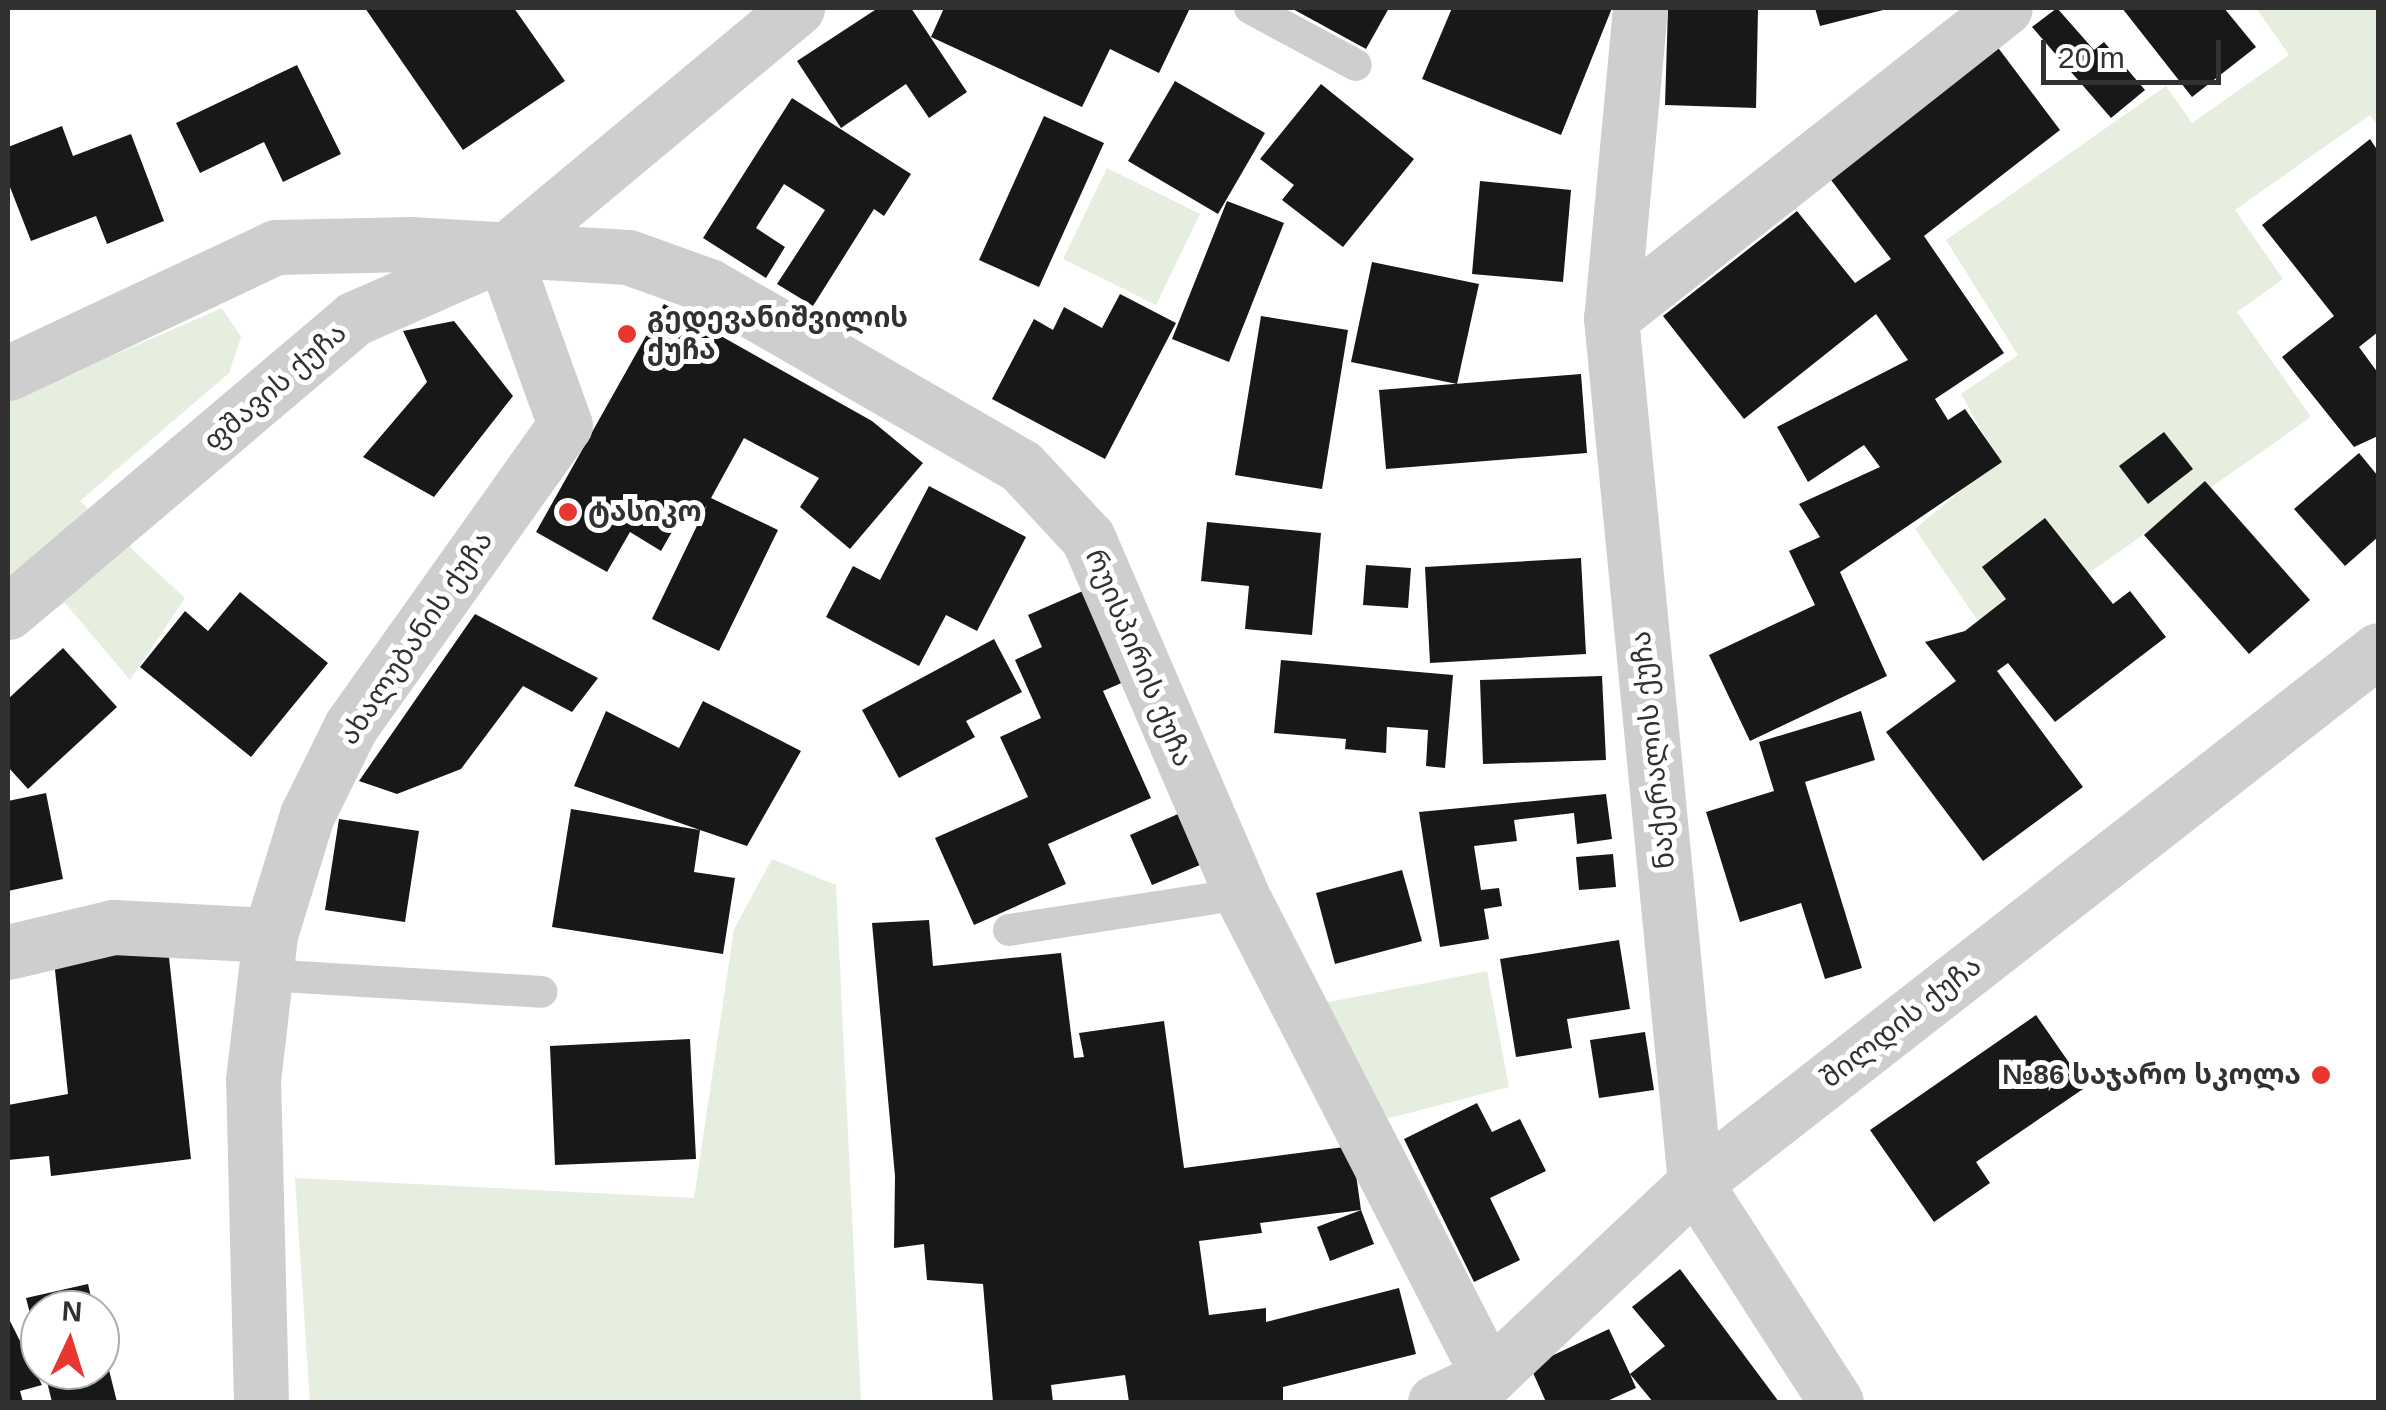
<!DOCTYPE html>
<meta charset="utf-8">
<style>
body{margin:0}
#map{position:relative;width:2386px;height:1410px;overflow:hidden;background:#fff;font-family:Helvetica,"Noto Sans Georgian",sans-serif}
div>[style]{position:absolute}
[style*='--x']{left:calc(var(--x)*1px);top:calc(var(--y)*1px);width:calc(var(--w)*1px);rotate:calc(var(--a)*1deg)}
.green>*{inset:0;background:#e6eedf}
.building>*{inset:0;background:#181818}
.service>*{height:32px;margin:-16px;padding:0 16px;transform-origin:16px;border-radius:16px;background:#cecece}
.minor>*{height:55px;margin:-27.5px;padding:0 27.5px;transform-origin:27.5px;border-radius:27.5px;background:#cecece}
.tertiary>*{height:55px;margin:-27.5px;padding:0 27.5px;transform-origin:27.5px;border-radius:27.5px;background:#cecece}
.dots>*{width:28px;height:28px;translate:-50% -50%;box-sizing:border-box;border:5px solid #fff;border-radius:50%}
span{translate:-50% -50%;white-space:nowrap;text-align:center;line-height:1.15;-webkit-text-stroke:10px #fff;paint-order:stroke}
.poi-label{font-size:28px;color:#313131;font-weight:700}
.left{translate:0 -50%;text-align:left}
.right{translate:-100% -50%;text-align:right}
.street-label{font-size:28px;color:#313131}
.frame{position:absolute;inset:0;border:10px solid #313131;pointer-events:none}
.north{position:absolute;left:20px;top:1290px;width:100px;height:100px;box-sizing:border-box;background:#fff;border:2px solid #adadad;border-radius:50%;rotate:4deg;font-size:28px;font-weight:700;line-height:40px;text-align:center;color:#313131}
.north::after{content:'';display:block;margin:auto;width:35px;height:45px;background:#ea3631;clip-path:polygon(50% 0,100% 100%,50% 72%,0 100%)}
.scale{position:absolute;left:2041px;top:40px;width:180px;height:45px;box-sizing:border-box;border:5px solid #313131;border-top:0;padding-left:12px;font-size:30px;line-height:35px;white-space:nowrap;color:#313131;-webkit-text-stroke:8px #fff;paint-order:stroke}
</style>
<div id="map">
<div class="green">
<i style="clip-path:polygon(2256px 8px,2378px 8px,2378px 126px,2370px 115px,2235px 210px,2283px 279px,2237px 312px,2311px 417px,1992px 641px,1915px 529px,1998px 460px,1961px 394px,2018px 355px,1946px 240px,2166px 86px,2192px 123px,2289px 55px)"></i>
<i style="clip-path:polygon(1107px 168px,1200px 214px,1156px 305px,1063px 259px)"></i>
<i style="clip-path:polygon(222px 308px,241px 337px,229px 373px,80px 501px,185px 598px,130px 680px,65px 603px,8px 640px,8px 401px)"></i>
<i style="clip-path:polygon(772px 859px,836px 885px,861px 1402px,310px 1402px,295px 1178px,694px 1198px,734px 929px)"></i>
<i style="clip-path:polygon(1487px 971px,1509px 1087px,1382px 1120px,1324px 1003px)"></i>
</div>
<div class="building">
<i style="clip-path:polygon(365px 8px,514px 8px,565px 81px,463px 150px)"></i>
<i style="clip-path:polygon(878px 8px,911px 8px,967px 92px,929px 118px,906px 84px,841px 128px,797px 61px)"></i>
<i style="clip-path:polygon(944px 8px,1190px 8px,1159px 73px,1110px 49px,1082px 107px,931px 37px)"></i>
<i style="clip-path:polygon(1291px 8px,1389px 8px,1366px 49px)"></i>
<i style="clip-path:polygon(1452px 8px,1612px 8px,1561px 135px,1422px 79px)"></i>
<i style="clip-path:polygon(1668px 8px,1758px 9px,1756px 108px,1665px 105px)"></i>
<i style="clip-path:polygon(1815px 8px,1887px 8px,1887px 9px,1820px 26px)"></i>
<i style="clip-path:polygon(2057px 8px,2094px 50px,2104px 42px,2145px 90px,2111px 118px,2032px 27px)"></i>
<i style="clip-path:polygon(2122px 8px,2224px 8px,2256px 47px,2192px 97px)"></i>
<i style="clip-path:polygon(1996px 45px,2060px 130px,1924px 236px,2004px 353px,1935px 399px,1948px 420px,1965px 409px,2002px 462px,1840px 572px,1887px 676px,1750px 741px,1709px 655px,1815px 605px,1789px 551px,1820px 537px,1799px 504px,1880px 467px,1864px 445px,1808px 482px,1777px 427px,1908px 360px,1876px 314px,1744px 419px,1663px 316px,1797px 211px,1855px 283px,1891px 259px,1825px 172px)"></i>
<i style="clip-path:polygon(297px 65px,341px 154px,283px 182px,264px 142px,200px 173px,176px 123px)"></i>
<i style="clip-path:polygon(1175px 81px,1265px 133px,1218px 214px,1128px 161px)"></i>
<i style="clip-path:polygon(1321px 84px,1414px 159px,1343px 247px,1282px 200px,1294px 185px,1260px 159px)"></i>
<i style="clip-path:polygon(792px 98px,911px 174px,884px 216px,874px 209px,813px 306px,777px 284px,825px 210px,784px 184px,756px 228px,785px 247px,766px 278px,703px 238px)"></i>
<i style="clip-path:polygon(1044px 116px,1104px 143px,1039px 287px,979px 260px)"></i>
<i style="clip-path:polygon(62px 126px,73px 156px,131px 134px,164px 221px,107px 244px,96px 216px,31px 241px,8px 182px,8px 147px)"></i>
<i style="clip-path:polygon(2370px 139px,2378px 151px,2378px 332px,2359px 347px,2378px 373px,2378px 436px,2354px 447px,2282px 357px,2334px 316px,2262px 225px)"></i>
<i style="clip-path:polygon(1480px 181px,1571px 190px,1563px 282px,1472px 274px)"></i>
<i style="clip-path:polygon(1227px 201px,1284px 223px,1229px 362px,1172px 339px)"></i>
<i style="clip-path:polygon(1372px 262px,1479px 284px,1457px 384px,1351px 362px)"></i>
<i style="clip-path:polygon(1120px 294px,1176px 323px,1105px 459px,992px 399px,1034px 319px,1053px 330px,1064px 307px,1102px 328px)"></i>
<i style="clip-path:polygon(664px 304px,872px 421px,923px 463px,850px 549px,800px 507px,819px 478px,744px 438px,711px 498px,778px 530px,719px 651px,652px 619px,707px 505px,695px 524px,681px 516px,661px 551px,630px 532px,607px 572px,536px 532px)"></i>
<i style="clip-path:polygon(1261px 316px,1348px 330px,1322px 489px,1235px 475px)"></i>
<i style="clip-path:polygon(454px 321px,513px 396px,434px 497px,363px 457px,427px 382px,403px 331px)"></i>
<i style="clip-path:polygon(1581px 374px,1587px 453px,1386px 469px,1379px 390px)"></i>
<i style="clip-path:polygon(2164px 432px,2193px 469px,2148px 504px,2119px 466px)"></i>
<i style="clip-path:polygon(2359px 453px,2378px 476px,2378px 537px,2345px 566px,2294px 509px)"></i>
<i style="clip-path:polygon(2205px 481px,2310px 600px,2249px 654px,2144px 535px)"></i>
<i style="clip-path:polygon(929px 486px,1026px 537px,977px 631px,946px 615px,919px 666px,826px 617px,853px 566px,880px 580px)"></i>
<i style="clip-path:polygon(2045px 518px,2113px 604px,2130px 591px,2166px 637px,2055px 722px,2008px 663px,1997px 671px,2083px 787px,1983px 861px,1886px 732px,1956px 681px,1925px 642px,1965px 631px,2006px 599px,1982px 567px)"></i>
<i style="clip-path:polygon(1207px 522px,1321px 533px,1312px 635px,1245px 629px,1249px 586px,1201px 581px)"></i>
<i style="clip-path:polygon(1581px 558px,1586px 654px,1430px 663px,1425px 567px)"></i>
<i style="clip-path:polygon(1366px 565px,1411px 568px,1408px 608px,1363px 605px)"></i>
<i style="clip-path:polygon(1085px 590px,1126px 681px,1103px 691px,1151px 798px,1048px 844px,1066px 884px,974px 925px,935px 838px,1028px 797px,1000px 737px,1041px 718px,1015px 660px,1042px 647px,1028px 615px)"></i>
<i style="clip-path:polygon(240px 592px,328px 663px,251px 757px,140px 667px,185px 611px,208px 631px)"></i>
<i style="clip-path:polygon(475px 614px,598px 678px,572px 712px,523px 686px,461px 769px,397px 794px,359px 781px)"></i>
<i style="clip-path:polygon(994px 639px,1022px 692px,966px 721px,975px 737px,899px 778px,862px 710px)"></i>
<i style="clip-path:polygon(63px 648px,117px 707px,28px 789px,8px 767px,8px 699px)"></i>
<i style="clip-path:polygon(1281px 660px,1453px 675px,1445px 768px,1426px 766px,1428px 730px,1387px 727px,1386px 753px,1345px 749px,1346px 739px,1274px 733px)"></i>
<i style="clip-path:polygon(1602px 676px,1606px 760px,1483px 764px,1480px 680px)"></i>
<i style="clip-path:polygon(703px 701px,801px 751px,747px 846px,700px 830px,694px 872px,735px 878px,723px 954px,552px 927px,571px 809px,700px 830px,574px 786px,606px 711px,679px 748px)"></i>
<i style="clip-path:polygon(1861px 711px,1875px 760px,1805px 782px,1862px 968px,1825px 979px,1801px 903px,1740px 922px,1706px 812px,1774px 791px,1759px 742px)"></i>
<i style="clip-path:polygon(46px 793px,63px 879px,8px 891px,8px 801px)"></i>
<i style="clip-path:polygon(1606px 794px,1612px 839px,1577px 844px,1574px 813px,1514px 820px,1517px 841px,1474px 846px,1481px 890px,1499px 888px,1502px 906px,1484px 909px,1489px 939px,1440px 947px,1419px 812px)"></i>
<i style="clip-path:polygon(1178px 814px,1200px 865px,1152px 885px,1130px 835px)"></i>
<i style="clip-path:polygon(339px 819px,419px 831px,405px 922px,325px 910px)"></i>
<i style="clip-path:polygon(1613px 854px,1616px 887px,1579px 890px,1576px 857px)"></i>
<i style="clip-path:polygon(1402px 870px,1422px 941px,1335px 964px,1316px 893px)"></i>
<i style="clip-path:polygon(929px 920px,933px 966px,1061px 953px,1074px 1058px,1084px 1057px,1079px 1033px,1164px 1021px,1184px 1168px,1352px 1146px,1361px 1210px,1260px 1223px,1262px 1233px,1199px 1241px,1209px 1315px,1266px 1308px,1266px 1322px,1399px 1288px,1416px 1354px,1283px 1387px,1283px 1402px,1129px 1402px,1125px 1375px,1051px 1385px,1053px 1402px,993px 1402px,983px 1284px,927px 1280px,924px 1244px,894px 1248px,895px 1176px,872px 923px)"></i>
<i style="clip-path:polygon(167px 939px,191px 1159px,51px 1176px,49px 1156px,8px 1160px,8px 1105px,68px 1094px,53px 951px)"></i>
<i style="clip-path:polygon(1619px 940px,1630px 1009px,1567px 1019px,1572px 1048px,1516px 1057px,1500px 959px)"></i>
<i style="clip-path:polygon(2036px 1015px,2086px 1087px,1976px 1162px,1990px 1183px,1934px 1222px,1870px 1130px)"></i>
<i style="clip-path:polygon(1645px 1032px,1654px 1090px,1599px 1098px,1590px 1040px)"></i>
<i style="clip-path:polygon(690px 1039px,696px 1159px,555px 1165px,550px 1046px)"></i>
<i style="clip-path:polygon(1477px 1103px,1492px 1132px,1520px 1119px,1546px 1171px,1490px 1198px,1520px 1260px,1474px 1282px,1404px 1139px)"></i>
<i style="clip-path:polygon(1361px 1210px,1374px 1244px,1330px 1261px,1317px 1227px)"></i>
<i style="clip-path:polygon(1680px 1269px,1779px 1402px,1653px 1402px,1630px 1374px,1636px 1388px,1605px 1402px,1546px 1402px,1530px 1366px,1609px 1329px,1630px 1374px,1665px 1346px,1632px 1307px)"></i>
<i style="clip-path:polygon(88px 1284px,94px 1310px,40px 1310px,39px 1349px,26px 1298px)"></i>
<i style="clip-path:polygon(8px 1317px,42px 1385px,20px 1391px,23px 1402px,8px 1402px)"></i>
<i style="clip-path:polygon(101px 1338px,117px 1402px,52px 1402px,44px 1370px,100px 1370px)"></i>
</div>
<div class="service">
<i style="--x:1250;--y:8;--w:120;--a:28.3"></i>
<i style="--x:1009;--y:930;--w:235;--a:-8.8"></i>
<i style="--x:266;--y:975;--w:276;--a:3.5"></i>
</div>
<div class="minor">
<i style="--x:1640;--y:8;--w:311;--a:95.3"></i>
<i style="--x:1611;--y:318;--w:869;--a:84.45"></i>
<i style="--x:1695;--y:1183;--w:260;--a:57.2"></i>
<i style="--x:1611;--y:318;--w:501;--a:-38.2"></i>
<i style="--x:8;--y:373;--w:296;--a:-25.2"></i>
<i style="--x:276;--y:247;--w:134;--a:-1.3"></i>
<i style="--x:410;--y:244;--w:218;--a:3.4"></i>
<i style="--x:628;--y:257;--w:86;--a:19.7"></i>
<i style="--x:709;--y:286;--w:360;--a:30"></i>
<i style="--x:1021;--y:466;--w:98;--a:47.1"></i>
<i style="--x:1088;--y:538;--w:387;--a:66.7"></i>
<i style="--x:1241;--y:894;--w:543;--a:62.82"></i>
<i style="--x:8;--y:612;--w:453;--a:-40.3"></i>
<i style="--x:353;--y:319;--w:164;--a:-23.7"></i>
<i style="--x:503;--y:253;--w:383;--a:-39.8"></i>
<i style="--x:8;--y:952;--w:108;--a:-13.4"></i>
<i style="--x:113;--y:927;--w:157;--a:2.9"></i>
<i style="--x:261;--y:1402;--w:322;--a:-91.4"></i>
<i style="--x:253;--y:1080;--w:146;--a:-83.3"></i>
<i style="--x:270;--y:935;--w:126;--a:-72.9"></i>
<i style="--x:307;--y:815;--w:99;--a:-63.7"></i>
<i style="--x:351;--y:726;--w:369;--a:-54.6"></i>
<i style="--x:565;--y:425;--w:183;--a:-109.8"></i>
</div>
<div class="tertiary">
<i style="--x:1435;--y:1402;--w:60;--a:-24.8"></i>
<i style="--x:1489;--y:1377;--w:283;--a:-43.3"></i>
<i style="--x:1695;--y:1183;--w:866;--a:-37.97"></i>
</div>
<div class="dots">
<i style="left:627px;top:334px;background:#ea3631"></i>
<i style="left:568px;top:512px;background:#ea3631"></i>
<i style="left:2321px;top:1075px;background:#ea3631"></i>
</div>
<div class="poi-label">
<span class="left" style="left:647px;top:334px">გედევანიშვილის<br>ქუჩა</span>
<span class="left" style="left:588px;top:512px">ტასიკო</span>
<span class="right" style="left:2301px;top:1075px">№86 საჯარო სკოლა</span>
</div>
<div class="street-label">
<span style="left:275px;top:387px;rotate:-41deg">ფშავის ქუჩა</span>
<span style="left:416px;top:638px;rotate:-56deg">ახალუბანის ქუჩა</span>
<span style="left:1139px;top:658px;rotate:67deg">რუისპირის ქუჩა</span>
<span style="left:1653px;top:750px;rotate:-96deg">ნაქერალის ქუჩა</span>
<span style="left:1901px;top:1022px;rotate:-38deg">შილდის ქუჩა</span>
</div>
<div class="frame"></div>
<div class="north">N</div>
<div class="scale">20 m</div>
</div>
